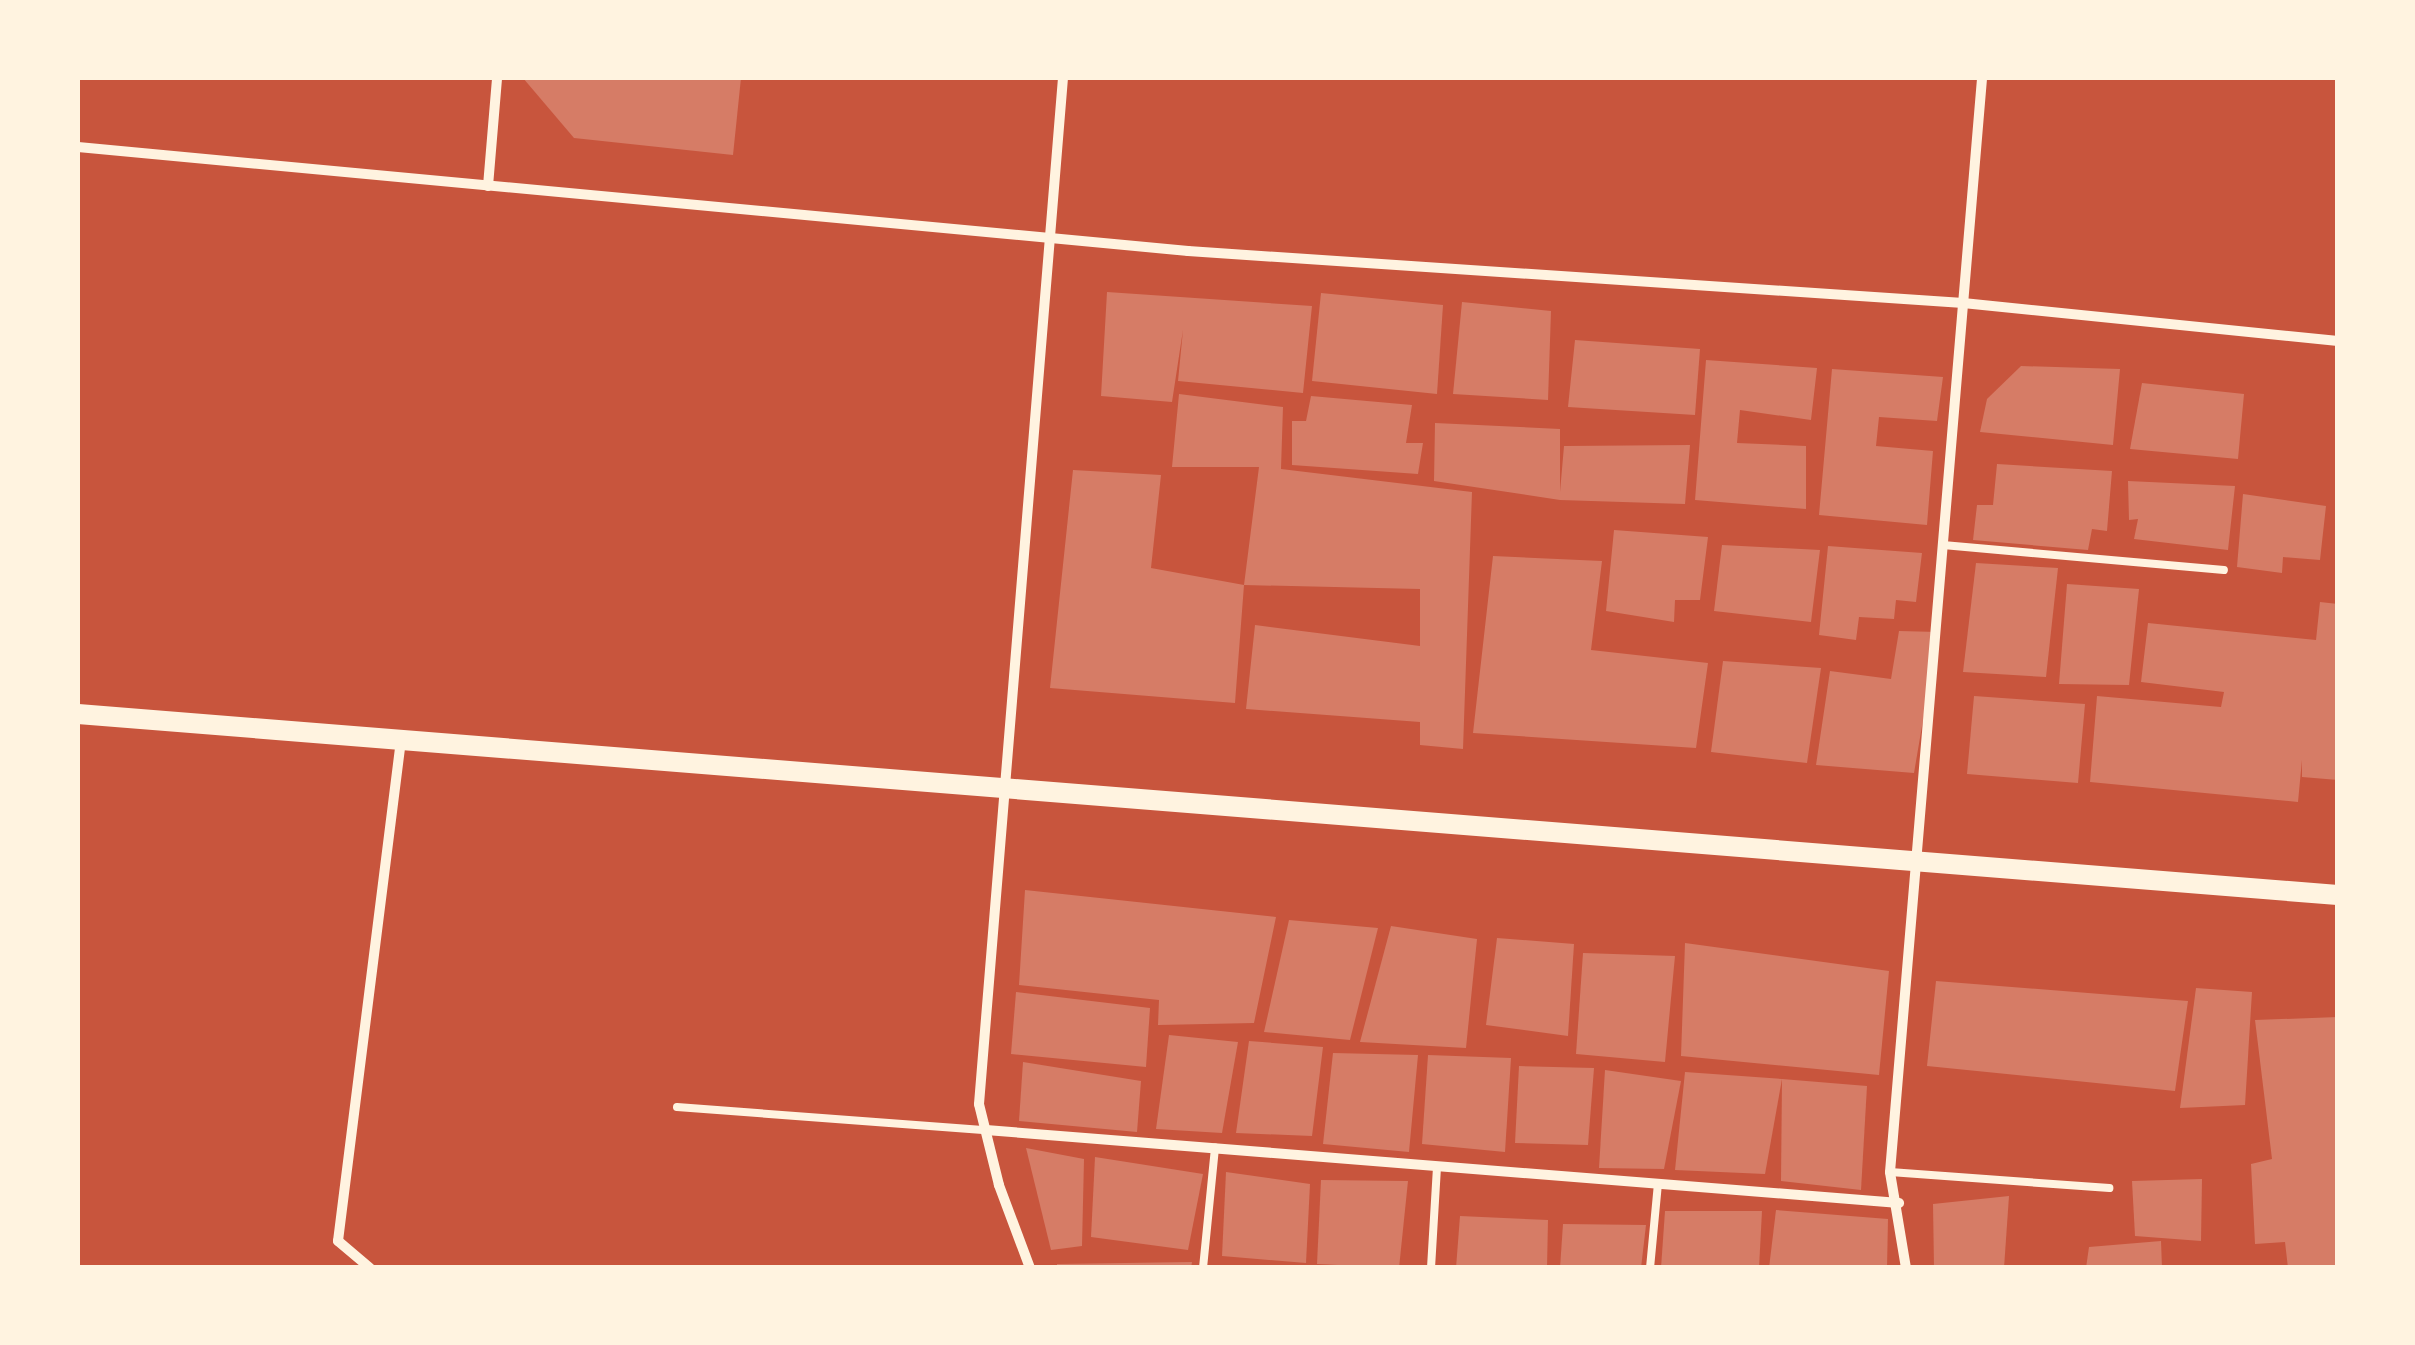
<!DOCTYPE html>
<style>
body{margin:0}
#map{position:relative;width:2415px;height:1345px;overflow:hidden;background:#c8553d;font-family:"DejaVu Sans",sans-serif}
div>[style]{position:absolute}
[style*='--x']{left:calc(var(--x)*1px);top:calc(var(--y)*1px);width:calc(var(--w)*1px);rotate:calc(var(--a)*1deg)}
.building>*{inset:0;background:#d67c66}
.service>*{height:8px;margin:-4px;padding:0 4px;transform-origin:4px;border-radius:4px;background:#fff3e0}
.minor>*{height:10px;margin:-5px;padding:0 5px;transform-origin:5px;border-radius:5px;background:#fff3e0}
.secondary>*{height:20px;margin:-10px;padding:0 10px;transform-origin:10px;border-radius:10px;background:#fff3e0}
span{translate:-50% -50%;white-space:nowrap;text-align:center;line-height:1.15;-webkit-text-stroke:8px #fff3e0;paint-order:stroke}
.frame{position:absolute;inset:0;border:80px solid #fff3e0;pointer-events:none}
</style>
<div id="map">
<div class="building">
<i style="clip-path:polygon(523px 78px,741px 78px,733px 155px,574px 138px)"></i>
<i style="clip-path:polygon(1107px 292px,1312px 306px,1303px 393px,1178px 381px,1183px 330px,1172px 402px,1101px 396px)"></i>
<i style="clip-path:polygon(1321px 293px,1443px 305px,1437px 394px,1312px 381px)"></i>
<i style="clip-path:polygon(1462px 302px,1551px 311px,1548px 400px,1453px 394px)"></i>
<i style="clip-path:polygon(1575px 340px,1700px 349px,1695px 415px,1568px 407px)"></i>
<i style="clip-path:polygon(1706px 360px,1817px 368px,1811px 420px,1740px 410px,1737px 443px,1806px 446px,1806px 509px,1695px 500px)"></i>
<i style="clip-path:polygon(2021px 366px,2120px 369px,2113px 445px,1980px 432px,1987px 399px)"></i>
<i style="clip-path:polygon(1832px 369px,1943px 377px,1937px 421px,1879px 417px,1876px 446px,1933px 451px,1927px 525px,1819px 515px)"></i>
<i style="clip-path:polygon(2142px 383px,2244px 394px,2238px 459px,2130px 449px)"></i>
<i style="clip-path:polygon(1179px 394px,1283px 407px,1281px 469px,1472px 492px,1463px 749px,1420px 745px,1420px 722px,1246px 709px,1255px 625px,1420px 646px,1420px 589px,1244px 585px,1259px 467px,1172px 467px)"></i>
<i style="clip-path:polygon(1311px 396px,1412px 405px,1406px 443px,1423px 443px,1418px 474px,1292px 465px,1292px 421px,1306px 421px)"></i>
<i style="clip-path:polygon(1435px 423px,1560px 429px,1560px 492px,1564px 446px,1690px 445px,1685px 504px,1560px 500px,1434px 481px)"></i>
<i style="clip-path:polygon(1997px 464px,2112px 471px,2107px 531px,2092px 529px,2088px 550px,1973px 540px,1977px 505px,1993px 505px)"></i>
<i style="clip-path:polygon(1073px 470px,1161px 475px,1151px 568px,1244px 585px,1235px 703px,1050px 688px)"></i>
<i style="clip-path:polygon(2128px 481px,2235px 486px,2228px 550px,2134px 539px,2138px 519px,2129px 520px)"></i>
<i style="clip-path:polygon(2243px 494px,2326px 506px,2320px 560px,2283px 557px,2282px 573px,2237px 567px)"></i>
<i style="clip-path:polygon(1614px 530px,1708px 537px,1700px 600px,1675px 600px,1674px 622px,1606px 611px)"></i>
<i style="clip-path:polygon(1722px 545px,1820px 550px,1811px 622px,1714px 611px)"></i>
<i style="clip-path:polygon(1828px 546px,1922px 553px,1916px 602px,1896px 600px,1894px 619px,1859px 617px,1856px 640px,1819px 635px)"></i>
<i style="clip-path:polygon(1493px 556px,1602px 561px,1591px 650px,1708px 663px,1696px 748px,1473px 733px)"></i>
<i style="clip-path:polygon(1976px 563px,2058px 568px,2046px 677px,1963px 672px)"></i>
<i style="clip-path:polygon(2067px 584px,2139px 589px,2129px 685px,2059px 684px)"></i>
<i style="clip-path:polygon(2320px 602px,2338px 604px,2338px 780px,2302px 777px,2302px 760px,2298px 802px,2090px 782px,2097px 696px,2221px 707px,2224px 692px,2141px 682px,2148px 623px,2316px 640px)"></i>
<i style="clip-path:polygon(1899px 631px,1938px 632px,1914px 773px,1816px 765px,1830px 671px,1891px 679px)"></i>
<i style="clip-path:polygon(1723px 661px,1821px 668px,1807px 763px,1711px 752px)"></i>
<i style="clip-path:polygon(1974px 696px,2085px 704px,2078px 783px,1967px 774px)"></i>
<i style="clip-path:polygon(1025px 890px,1276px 917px,1254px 1023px,1158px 1025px,1159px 1000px,1019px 985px)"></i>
<i style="clip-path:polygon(1289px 920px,1378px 928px,1350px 1040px,1264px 1032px)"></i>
<i style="clip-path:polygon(1391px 926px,1477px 939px,1466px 1048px,1360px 1042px)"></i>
<i style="clip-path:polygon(1497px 938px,1574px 944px,1568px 1036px,1486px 1025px)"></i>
<i style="clip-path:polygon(1685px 943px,1889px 971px,1879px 1075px,1681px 1056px)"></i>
<i style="clip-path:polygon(1583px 953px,1675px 956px,1665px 1062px,1576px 1054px)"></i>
<i style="clip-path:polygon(1936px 981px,2188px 1001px,2175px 1091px,1927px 1066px)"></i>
<i style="clip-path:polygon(2196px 988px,2252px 992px,2245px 1105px,2180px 1108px)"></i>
<i style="clip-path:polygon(1016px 992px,1150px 1008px,1146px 1067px,1011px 1054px)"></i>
<i style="clip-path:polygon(2338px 1017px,2338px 1268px,2288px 1268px,2285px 1242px,2255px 1244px,2251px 1164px,2272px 1159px,2255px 1020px)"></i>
<i style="clip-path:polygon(1169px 1035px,1238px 1042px,1222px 1133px,1156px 1129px)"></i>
<i style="clip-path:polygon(1249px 1041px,1323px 1047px,1312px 1136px,1236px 1133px)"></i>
<i style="clip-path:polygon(1333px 1053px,1418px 1055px,1409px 1152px,1323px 1144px)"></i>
<i style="clip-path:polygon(1428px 1055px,1511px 1058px,1505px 1152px,1422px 1144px)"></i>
<i style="clip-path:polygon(1023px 1062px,1141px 1081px,1137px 1132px,1019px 1121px)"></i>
<i style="clip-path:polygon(1519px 1066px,1594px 1068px,1588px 1145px,1515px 1143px)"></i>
<i style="clip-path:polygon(1605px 1070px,1681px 1081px,1664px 1169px,1599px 1168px)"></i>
<i style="clip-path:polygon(1685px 1072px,1782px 1079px,1765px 1174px,1675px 1170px)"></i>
<i style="clip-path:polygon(1782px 1079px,1867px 1086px,1861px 1190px,1781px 1181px)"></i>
<i style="clip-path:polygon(1026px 1148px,1084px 1159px,1082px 1246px,1051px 1250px)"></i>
<i style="clip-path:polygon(1095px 1157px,1203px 1174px,1188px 1250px,1091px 1237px)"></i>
<i style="clip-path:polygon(1226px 1172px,1310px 1184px,1306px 1263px,1222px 1256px)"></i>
<i style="clip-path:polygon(2202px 1179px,2201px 1241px,2135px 1236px,2132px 1181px)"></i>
<i style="clip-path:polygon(1321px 1180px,1408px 1181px,1399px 1268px,1317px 1264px)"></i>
<i style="clip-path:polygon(2009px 1196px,2004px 1268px,1934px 1268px,1933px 1204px)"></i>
<i style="clip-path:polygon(1776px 1210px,1888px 1219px,1887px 1268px,1769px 1268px)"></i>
<i style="clip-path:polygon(1665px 1211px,1762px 1211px,1759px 1268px,1661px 1268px)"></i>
<i style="clip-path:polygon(1460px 1216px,1548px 1220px,1547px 1268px,1456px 1268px)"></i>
<i style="clip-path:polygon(1563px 1224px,1646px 1225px,1641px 1268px,1560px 1268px)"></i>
<i style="clip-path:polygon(2161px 1241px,2162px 1268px,2086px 1268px,2089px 1247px)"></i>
<i style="clip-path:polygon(1192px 1262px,1191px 1268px,1057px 1268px,1057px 1264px)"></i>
</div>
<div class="service">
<i style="--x:1943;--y:545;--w:282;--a:5.1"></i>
<i style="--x:677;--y:1107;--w:310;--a:4.3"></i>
<i style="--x:1890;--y:1172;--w:220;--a:4.2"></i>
<i style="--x:1203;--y:1268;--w:121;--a:-84.3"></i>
<i style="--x:1431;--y:1268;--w:102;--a:-86.6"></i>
<i style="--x:1650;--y:1268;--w:84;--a:-84.6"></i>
</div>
<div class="minor">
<i style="--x:78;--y:147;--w:1115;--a:5.35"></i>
<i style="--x:1188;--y:251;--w:777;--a:3.84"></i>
<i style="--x:1963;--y:303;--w:377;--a:5.8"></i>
<i style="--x:488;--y:186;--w:108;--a:-85.2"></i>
<i style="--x:986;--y:1130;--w:916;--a:4.57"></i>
<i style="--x:370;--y:1268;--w:42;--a:-139.8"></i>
<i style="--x:338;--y:1241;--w:505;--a:-82.83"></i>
<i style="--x:1030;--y:1268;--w:89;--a:-110.5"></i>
<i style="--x:999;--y:1185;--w:83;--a:-103.9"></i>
<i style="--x:979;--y:1104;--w:1029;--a:-85.32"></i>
<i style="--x:1906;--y:1268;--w:97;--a:-99.5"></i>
<i style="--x:1890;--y:1172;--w:1098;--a:-85.19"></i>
</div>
<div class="secondary">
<i style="--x:78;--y:714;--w:2267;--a:4.58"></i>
</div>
<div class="frame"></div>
</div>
